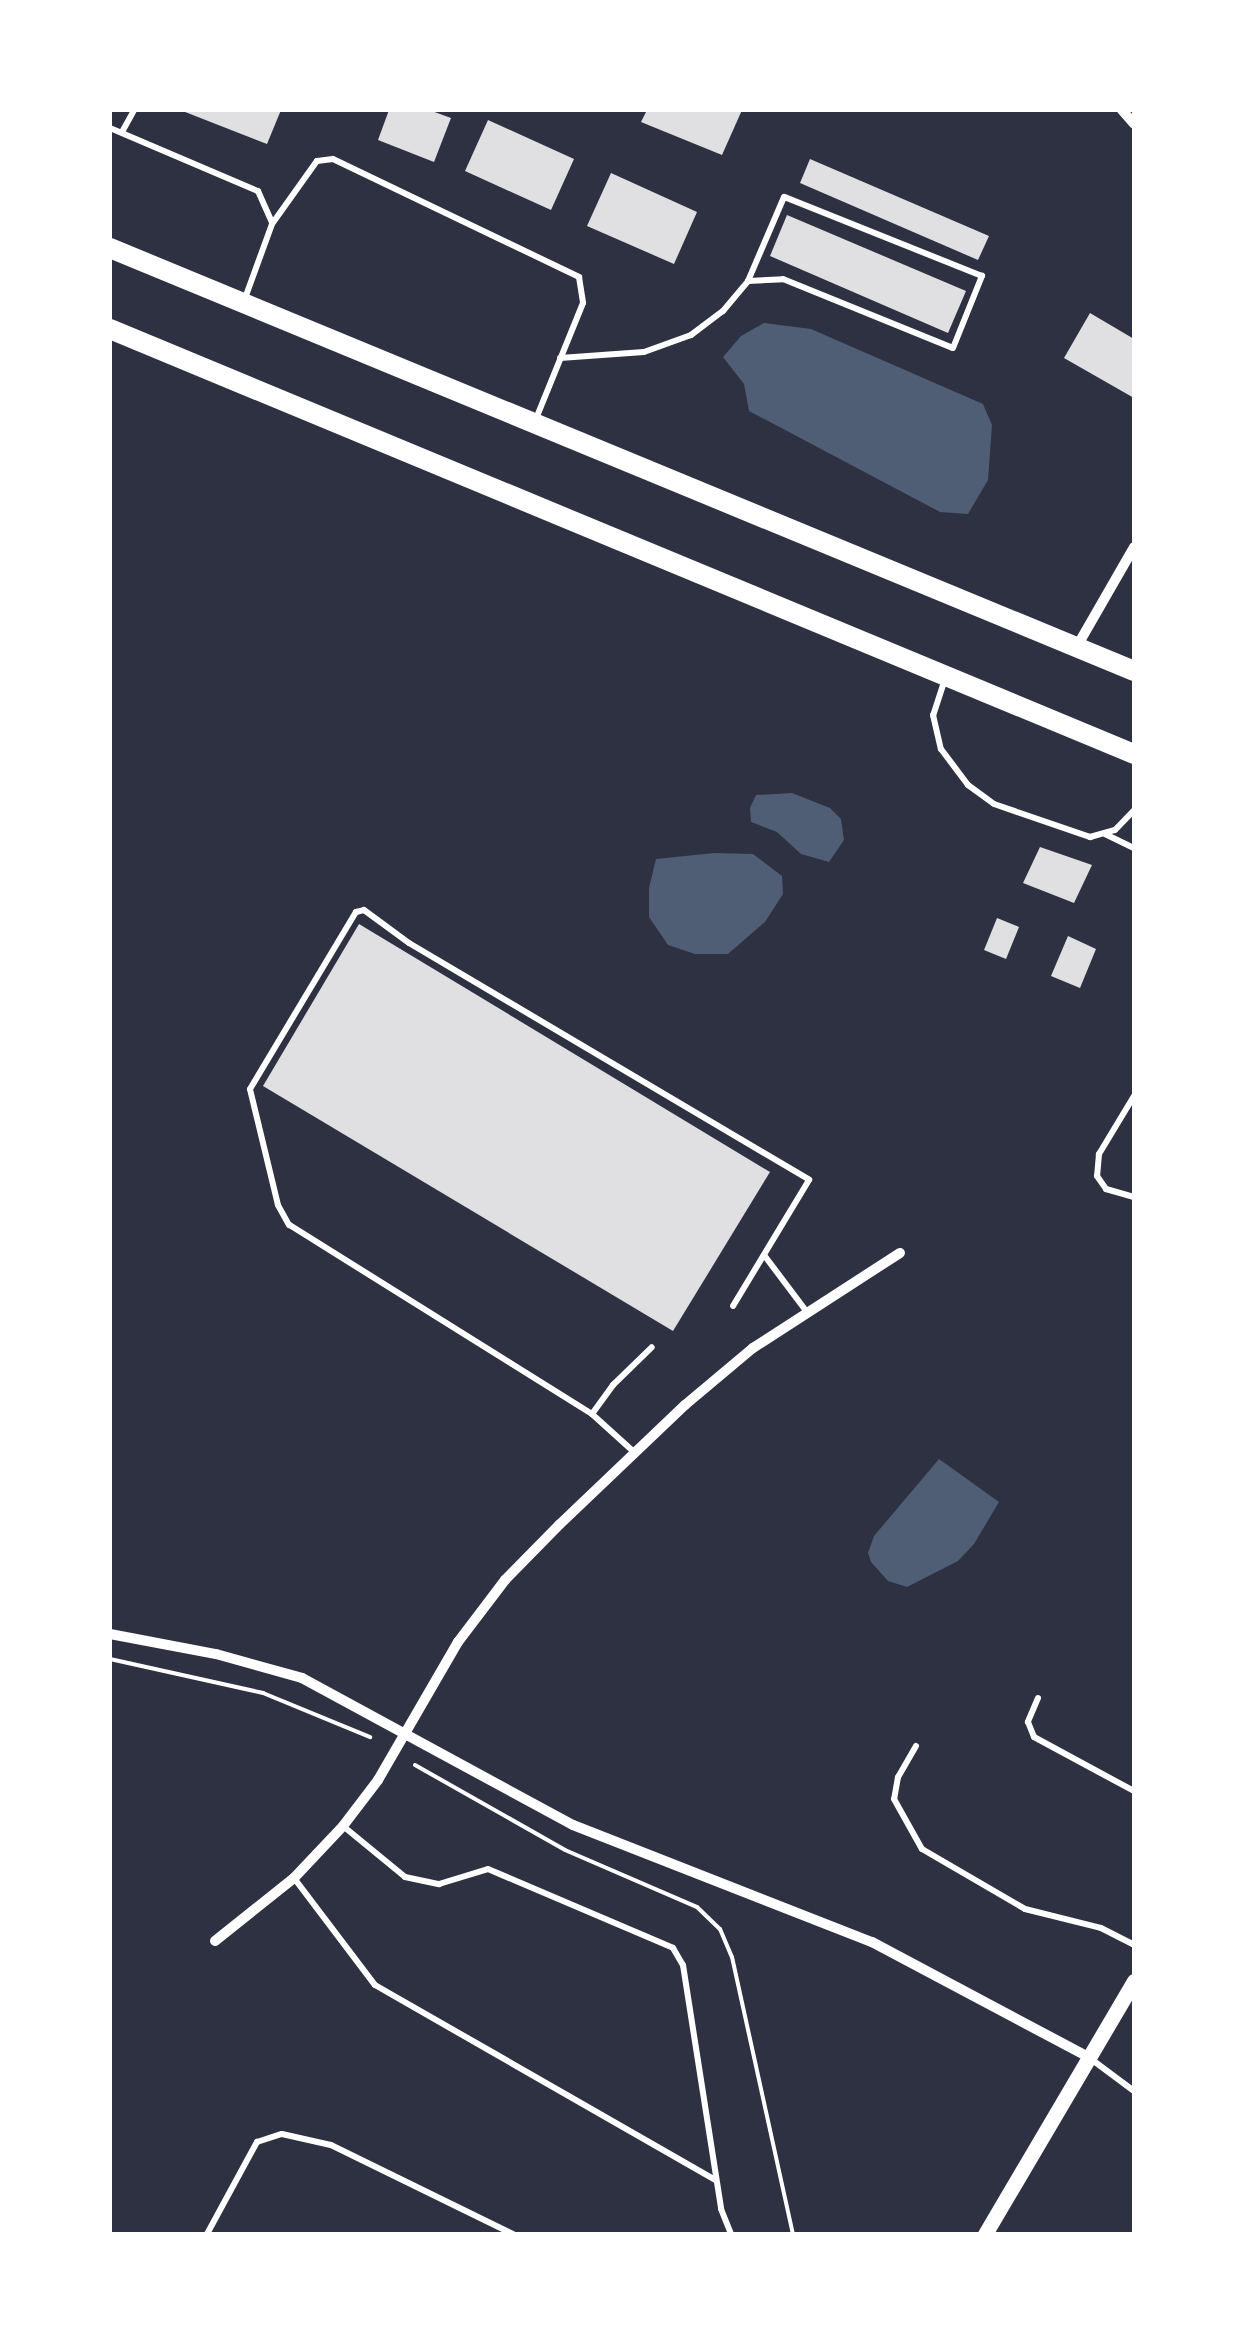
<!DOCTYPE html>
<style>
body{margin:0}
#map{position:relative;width:1244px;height:2344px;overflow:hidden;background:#2d3142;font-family:Cabin,sans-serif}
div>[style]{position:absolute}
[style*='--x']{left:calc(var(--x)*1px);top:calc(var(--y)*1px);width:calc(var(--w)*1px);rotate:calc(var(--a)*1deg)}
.water>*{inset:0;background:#4f5d75}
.building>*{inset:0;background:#e0e0e3}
.path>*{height:4px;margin:-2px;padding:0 2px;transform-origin:2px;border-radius:2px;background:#fff}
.service>*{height:6px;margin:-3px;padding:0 3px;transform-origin:3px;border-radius:3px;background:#fff}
.minor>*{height:10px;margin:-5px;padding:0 5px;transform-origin:5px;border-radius:5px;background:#fff}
.tertiary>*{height:15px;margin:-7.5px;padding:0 7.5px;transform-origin:7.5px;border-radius:7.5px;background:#fff}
.trunk>*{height:20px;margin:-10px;padding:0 10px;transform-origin:10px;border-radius:10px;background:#fff}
span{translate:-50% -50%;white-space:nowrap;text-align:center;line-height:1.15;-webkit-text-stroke:8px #fff;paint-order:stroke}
.frame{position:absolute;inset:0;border:112px solid #fff;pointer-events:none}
</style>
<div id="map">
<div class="water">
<i style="clip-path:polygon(764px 323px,811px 329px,983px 404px,992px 425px,988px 480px,968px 514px,940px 512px,749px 411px,744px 384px,723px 357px,741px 336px)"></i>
<i style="clip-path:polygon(792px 793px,830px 808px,841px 819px,844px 840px,829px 862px,801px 854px,777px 832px,751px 822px,750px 808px,756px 795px)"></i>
<i style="clip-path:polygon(714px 853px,753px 854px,782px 876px,783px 894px,765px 922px,728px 954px,695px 954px,668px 945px,649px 917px,649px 888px,656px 859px)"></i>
<i style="clip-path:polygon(939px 1459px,999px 1502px,974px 1544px,958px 1561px,907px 1587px,888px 1581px,871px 1562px,868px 1553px,874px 1536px)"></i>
</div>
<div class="building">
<i style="clip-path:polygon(180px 110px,281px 110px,267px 144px)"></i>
<i style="clip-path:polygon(389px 110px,429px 110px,451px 118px,434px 162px,378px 140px)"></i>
<i style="clip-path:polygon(647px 110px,742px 110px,722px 155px,641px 122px)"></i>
<i style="clip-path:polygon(488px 120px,574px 159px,551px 210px,465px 171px)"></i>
<i style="clip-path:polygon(810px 159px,989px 236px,978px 260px,800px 183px)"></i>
<i style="clip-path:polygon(611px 173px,697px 212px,674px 264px,587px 226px)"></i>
<i style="clip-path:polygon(787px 215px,966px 291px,948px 333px,770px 256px)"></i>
<i style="clip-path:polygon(1090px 313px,1134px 339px,1134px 398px,1064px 358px)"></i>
<i style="clip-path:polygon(1040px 847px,1092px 865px,1074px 903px,1023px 883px)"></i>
<i style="clip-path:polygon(997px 918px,1019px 927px,1006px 959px,984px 950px)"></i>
<i style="clip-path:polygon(359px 924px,770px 1172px,673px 1331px,263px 1086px)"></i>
<i style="clip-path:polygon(1068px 936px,1096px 949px,1080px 988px,1051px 976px)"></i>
</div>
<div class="path">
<i style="--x:110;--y:1659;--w:157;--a:12.5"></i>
<i style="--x:263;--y:1693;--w:116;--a:22.4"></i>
<i style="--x:415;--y:1765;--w:172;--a:29.5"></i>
<i style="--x:565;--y:1850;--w:144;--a:23.4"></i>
<i style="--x:697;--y:1907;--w:32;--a:44"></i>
<i style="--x:720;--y:1929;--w:30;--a:67"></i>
<i style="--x:732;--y:1957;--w:284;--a:77.6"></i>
</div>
<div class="service">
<i style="--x:110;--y:128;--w:161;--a:23.1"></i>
<i style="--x:258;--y:191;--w:35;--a:66"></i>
<i style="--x:122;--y:132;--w:25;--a:-61"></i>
<i style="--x:244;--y:301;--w:82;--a:-70"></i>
<i style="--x:272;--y:224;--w:77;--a:-54.5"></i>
<i style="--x:317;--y:161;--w:16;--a:-7"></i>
<i style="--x:333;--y:159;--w:273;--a:25.6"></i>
<i style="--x:579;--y:277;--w:26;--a:81"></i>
<i style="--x:583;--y:303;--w:127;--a:112.1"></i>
<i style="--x:560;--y:358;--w:84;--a:-4.1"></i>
<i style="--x:644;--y:352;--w:50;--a:-19.9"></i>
<i style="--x:691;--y:335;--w:40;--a:-37"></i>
<i style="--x:723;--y:311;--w:39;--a:-50"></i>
<i style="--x:748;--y:281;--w:35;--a:-3"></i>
<i style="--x:783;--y:279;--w:183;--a:22.1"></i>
<i style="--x:953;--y:348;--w:78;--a:-68.1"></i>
<i style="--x:982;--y:276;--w:213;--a:-158.2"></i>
<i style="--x:784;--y:197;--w:91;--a:113.2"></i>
<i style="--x:944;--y:682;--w:35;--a:108"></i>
<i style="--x:933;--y:715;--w:35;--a:77"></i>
<i style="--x:941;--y:749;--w:45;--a:53.1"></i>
<i style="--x:968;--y:785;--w:32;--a:36"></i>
<i style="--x:994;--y:804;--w:102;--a:19"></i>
<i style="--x:1090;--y:837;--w:26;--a:-16"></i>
<i style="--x:1115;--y:830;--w:28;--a:-46"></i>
<i style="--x:1105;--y:834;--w:32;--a:26"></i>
<i style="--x:1134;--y:1096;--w:68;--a:121.1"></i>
<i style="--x:1099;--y:1154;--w:22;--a:95"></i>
<i style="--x:1097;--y:1176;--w:16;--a:55"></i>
<i style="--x:1106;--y:1189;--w:29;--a:16"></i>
<i style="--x:764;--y:1255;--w:71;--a:53"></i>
<i style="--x:592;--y:1414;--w:357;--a:-148"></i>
<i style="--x:289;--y:1225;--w:23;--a:-119"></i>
<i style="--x:278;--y:1205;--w:119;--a:-103.6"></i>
<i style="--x:250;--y:1089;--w:206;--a:-59.1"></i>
<i style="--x:356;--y:912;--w:8;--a:-14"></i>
<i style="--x:364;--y:910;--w:56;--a:36.3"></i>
<i style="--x:409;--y:943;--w:465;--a:30.6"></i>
<i style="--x:809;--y:1180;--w:147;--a:121.1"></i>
<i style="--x:634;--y:1452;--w:57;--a:-137.9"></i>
<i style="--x:592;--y:1414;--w:36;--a:-54"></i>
<i style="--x:613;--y:1385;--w:54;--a:-44.3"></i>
<i style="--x:1038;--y:1698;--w:26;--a:113"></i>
<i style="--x:1028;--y:1722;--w:16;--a:68"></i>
<i style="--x:1034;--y:1737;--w:114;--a:28.4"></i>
<i style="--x:916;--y:1746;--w:36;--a:120"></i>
<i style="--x:898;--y:1777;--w:22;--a:100"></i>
<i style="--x:894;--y:1799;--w:57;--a:60.8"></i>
<i style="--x:922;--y:1849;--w:119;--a:30.2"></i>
<i style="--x:1025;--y:1909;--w:78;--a:14"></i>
<i style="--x:1101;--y:1928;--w:37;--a:27"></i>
<i style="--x:343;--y:1826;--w:80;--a:39.4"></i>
<i style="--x:405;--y:1877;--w:35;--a:12"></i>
<i style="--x:439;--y:1884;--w:51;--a:-17"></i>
<i style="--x:488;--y:1869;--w:201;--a:23.1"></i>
<i style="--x:673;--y:1948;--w:20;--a:60"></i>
<i style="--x:683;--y:1965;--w:247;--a:81.1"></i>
<i style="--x:721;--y:2209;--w:27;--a:68"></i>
<i style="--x:294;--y:1878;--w:134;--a:52.9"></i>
<i style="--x:375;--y:1985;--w:393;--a:29.8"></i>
<i style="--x:1091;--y:2059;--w:54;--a:36.7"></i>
<i style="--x:207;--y:2234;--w:105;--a:-61.5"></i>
<i style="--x:257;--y:2142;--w:26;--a:-18"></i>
<i style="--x:282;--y:2134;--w:50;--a:12.7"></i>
<i style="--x:331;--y:2145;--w:203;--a:26.1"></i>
</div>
<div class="minor">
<i style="--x:1122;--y:110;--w:18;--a:49"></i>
<i style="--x:1076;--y:648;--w:116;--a:-60.1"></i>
<i style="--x:110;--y:1634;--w:108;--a:10.7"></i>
<i style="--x:216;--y:1654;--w:89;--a:15.6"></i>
<i style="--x:302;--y:1678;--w:308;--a:28.5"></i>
<i style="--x:573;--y:1825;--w:321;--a:21.4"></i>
<i style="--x:872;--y:1942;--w:247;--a:28"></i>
<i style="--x:215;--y:1941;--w:101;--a:-38.6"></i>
<i style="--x:294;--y:1878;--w:71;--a:-46.7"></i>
<i style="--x:343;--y:1826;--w:58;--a:-52.7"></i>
<i style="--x:378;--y:1780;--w:160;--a:-59.9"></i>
<i style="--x:458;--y:1642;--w:78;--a:-52.8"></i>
<i style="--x:505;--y:1580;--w:78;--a:-45.5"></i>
<i style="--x:560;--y:1524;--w:173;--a:-43.6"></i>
<i style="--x:685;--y:1405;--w:89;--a:-40"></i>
<i style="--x:753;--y:1348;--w:175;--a:-32.9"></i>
</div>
<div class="tertiary">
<i style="--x:985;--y:2234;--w:294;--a:-59.5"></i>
</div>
<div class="trunk">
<i style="--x:110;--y:248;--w:1108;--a:22.44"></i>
<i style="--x:110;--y:329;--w:1109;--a:22.54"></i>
</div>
<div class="frame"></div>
</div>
